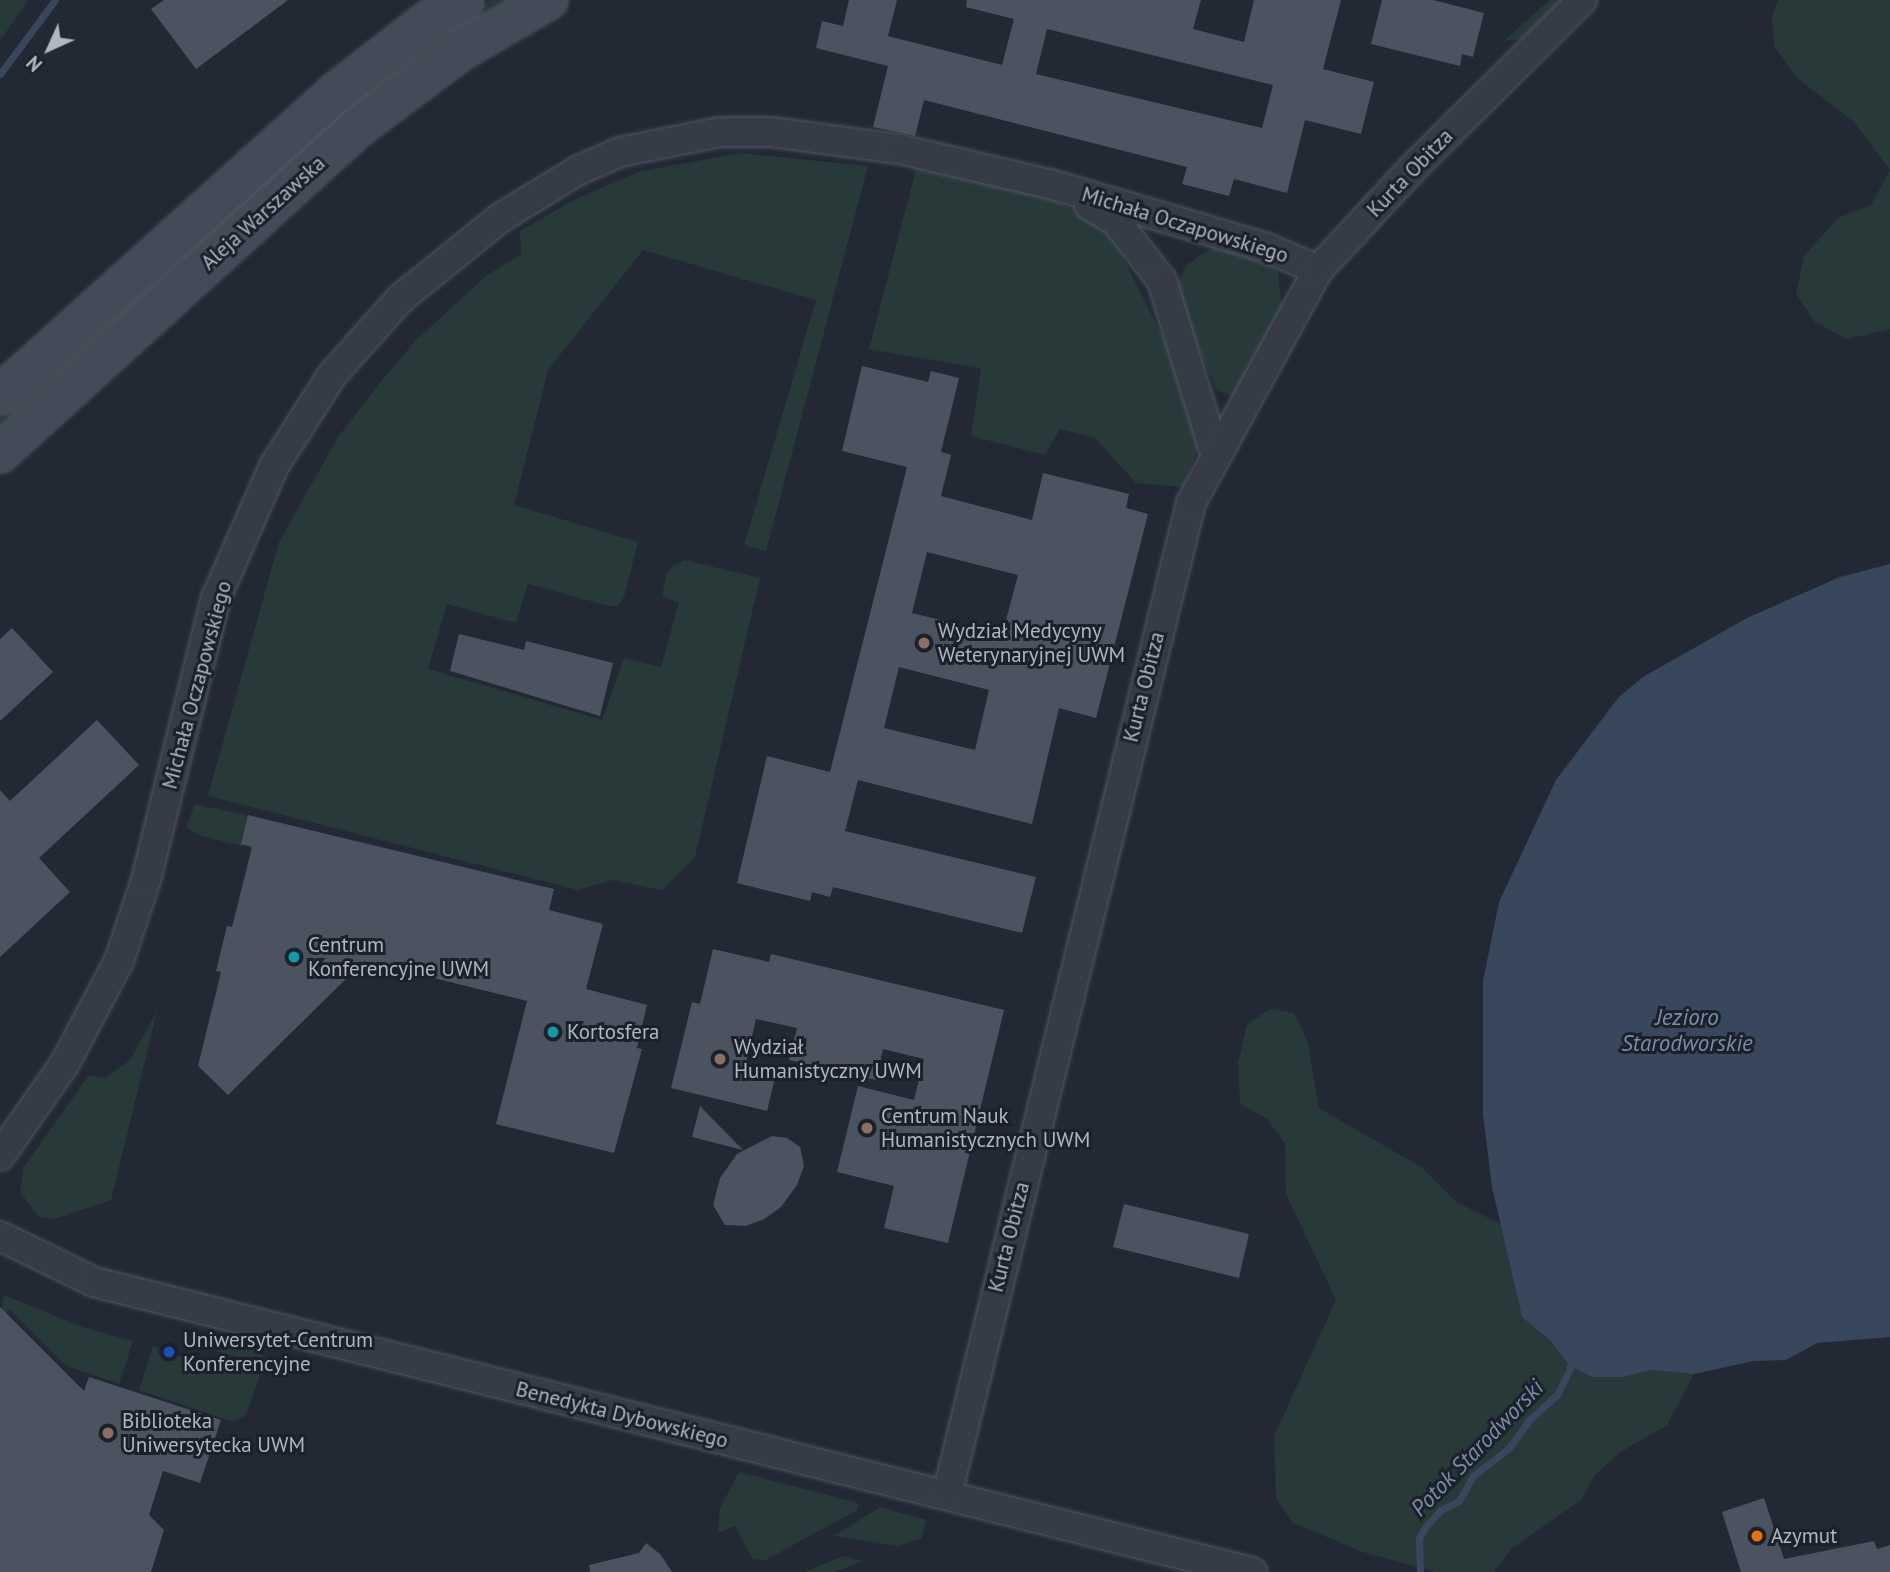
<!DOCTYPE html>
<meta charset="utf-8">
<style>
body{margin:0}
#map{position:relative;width:1890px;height:1572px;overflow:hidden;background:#222935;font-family:"PT Sans",sans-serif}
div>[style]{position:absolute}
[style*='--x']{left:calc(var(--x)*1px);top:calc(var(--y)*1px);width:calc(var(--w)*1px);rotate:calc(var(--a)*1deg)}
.green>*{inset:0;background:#28393a}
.water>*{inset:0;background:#39475d}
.stream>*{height:7px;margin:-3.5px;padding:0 3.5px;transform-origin:3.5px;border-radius:3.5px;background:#39475d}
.building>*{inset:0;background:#4b5361}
.roads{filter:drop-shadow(0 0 2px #505661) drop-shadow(0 0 2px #505661)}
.street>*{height:28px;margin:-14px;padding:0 14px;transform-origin:14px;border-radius:14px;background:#363c46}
.secondary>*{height:38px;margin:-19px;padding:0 19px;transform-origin:19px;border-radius:19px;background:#444b58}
.dots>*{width:19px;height:19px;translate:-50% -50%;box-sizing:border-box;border:4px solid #1b212a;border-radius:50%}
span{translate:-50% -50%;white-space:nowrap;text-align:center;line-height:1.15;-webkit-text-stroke:6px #1b212a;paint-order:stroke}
.street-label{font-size:21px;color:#b0b6c2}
.poi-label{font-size:21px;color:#b0b6c2}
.left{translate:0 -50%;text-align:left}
.water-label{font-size:23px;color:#7c8ca8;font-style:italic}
.north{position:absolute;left:14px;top:14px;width:70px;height:70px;-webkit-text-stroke:5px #1b212a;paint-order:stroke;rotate:225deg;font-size:19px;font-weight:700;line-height:28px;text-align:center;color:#b0b6c2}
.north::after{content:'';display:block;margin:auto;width:24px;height:32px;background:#b0b6c2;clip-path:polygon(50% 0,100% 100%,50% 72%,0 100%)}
</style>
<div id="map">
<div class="green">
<i style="clip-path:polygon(0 0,28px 0,0 41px)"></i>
<i style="clip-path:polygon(490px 0,520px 0,0 433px,0 415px,254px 180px,413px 50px)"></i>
<i style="clip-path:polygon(1550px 0,1570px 0,1529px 39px,1505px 40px)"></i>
<i style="clip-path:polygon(1778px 0,1890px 0,1890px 329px,1847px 339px,1815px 322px,1796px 294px,1804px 256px,1838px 218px,1871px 205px,1890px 170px,1854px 122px,1797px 78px,1774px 46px,1772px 17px)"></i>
<i style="clip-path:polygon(740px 153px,868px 166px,766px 551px,744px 545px,816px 300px,643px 250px,548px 370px,514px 505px,638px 542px,624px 597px,618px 606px,609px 606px,528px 584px,516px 623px,447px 604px,428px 669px,602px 720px,624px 658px,661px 667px,679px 602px,662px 597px,666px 575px,672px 567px,684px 560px,760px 578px,695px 857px,662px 890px,612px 880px,578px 890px,208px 796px,279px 542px,338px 437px,379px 384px,415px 341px,486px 276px,521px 254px,520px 231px,572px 201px,638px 172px)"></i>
<i style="clip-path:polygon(917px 166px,1048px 196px,1111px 233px,1176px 364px,1199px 445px,1183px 487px,1136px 483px,1095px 438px,1060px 429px,1045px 455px,971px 436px,981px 368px,869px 349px)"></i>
<i style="clip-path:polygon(1220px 242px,1255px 253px,1278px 272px,1282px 311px,1244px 386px,1233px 396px,1217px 390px,1172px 291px,1188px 264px)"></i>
<i style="clip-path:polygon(195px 804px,250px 816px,243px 846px,201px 836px,186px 827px)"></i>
<i style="clip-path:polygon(1271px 1009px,1294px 1013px,1308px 1043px,1319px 1108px,1421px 1167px,1456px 1202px,1501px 1224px,1522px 1317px,1550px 1340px,1570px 1366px,1623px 1377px,1650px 1370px,1694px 1374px,1667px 1425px,1619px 1453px,1595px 1475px,1581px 1500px,1512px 1548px,1494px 1572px,1435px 1572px,1363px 1552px,1293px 1523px,1276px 1498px,1274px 1436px,1336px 1300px,1286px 1194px,1285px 1143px,1267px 1119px,1240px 1104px,1238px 1064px,1247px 1024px)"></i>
<i style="clip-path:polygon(157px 1011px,111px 1200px,53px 1219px,39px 1217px,20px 1192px,24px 1167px,89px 1075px,106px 1078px,131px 1059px)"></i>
<i style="clip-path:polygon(4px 1295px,82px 1327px,133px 1341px,119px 1384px,65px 1365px,10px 1310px,0 1319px)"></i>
<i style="clip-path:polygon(185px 1336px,246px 1338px,266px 1360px,260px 1363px,190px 1344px)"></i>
<i style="clip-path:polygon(153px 1346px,159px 1348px,158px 1354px,198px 1359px,196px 1371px,210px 1374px,215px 1363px,260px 1375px,246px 1415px,233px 1422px,139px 1390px)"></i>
<i style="clip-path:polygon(739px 1472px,858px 1503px,857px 1510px,766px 1560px,753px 1559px,735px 1526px,718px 1533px,720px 1508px)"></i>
<i style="clip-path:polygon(880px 1507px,926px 1520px,922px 1538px,898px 1546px,834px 1536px)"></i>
<i style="clip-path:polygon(843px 1556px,862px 1561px,835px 1572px,804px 1572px)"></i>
</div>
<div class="water">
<i style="clip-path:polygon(1890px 564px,1890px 1337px,1817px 1343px,1786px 1360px,1753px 1361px,1694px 1374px,1650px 1370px,1623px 1377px,1592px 1377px,1570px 1366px,1550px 1340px,1522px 1317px,1492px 1187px,1483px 1114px,1483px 981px,1499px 902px,1556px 780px,1619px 697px,1643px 677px,1747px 618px,1840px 577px)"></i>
</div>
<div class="stream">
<i style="--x:0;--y:74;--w:92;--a:-53.4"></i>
<i style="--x:1420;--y:1572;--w:34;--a:-92"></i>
<i style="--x:1419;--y:1538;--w:14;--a:-60"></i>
<i style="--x:1426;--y:1526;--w:22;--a:-47"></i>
<i style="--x:1441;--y:1510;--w:20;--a:-27"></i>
<i style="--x:1459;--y:1501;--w:29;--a:-61"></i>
<i style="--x:1473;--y:1476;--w:46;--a:-37.9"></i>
<i style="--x:1509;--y:1448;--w:36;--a:-54"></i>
<i style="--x:1530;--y:1419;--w:36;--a:-42"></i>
<i style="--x:1557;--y:1395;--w:39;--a:-64"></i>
<i style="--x:1574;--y:1360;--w:7;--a:124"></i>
</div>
<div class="building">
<i style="clip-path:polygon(164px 0,288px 0,196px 69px,151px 9px)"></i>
<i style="clip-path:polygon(evenodd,849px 0,897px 0,888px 36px,1002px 65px,1014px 19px,966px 7px,967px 0,1201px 0,1193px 29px,1244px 42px,1254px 0,1341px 0,1323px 69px,1374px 82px,1361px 134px,1305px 120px,1287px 193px,1234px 179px,1229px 196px,1182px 184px,1187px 167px,924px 100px,915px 136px,873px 127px,888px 66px,816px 48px,822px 21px,843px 26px,849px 0,1047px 29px,1273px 85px,1262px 128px,1036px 74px,1047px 29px)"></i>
<i style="clip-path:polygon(1382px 0,1433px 0,1484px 13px,1473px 57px,1462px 54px,1460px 66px,1371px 44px)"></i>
<i style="clip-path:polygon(evenodd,862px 366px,928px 382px,931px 371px,959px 378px,941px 452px,951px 455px,941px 496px,1032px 520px,1043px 473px,1129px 494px,1126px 508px,1148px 514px,1096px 718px,1059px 708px,1032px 824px,858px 780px,845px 831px,1036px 877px,1022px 933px,833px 887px,830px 897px,812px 892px,810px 901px,737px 883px,767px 756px,830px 772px,907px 467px,842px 451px,862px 366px,927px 552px,1018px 575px,1002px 635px,912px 613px,927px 552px,862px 366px,899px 667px,989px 690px,975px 750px,884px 728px,899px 667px)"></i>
<i style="clip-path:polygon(12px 628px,53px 672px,0 721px,0 639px)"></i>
<i style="clip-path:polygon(459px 634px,524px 650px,526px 641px,613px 663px,600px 716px,450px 671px)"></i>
<i style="clip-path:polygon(97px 720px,139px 765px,39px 858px,70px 892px,0 957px,0 790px,10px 801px)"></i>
<i style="clip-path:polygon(248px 815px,554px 889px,549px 910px,603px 924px,586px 989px,647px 1005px,637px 1048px,642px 1049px,614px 1153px,496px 1124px,527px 1001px,364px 961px,228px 1095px,198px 1066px,221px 972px,216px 971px,227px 926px,232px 927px,252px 847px,241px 844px)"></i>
<i style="clip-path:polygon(713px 949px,769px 962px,771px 954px,1004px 1010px,948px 1243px,884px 1228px,894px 1186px,837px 1172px,858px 1086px,914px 1100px,924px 1059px,883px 1049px,876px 1080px,789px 1060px,797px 1028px,756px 1019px,745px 1067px,776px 1074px,767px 1111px,671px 1088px,692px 1002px,700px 1004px)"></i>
<i style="clip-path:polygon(700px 1106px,743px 1150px,692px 1137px)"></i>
<i style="clip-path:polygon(772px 1136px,787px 1138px,800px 1147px,804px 1166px,797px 1185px,781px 1207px,764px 1219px,746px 1226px,725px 1225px,713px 1205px,720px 1178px,737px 1154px)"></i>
<i style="clip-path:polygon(1124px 1204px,1249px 1234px,1239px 1278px,1113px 1247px)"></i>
<i style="clip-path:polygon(0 1307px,84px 1391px,89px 1377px,221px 1420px,200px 1483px,163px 1471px,149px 1515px,164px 1530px,151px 1572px,0 1572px)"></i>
<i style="clip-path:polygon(1764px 1498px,1784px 1559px,1874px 1541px,1877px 1549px,1890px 1545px,1890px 1572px,1741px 1572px,1722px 1512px)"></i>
<i style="clip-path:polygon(646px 1543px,660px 1554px,672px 1572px,590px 1572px,589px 1565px,639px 1553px)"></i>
</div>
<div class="roads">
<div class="street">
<i style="--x:1089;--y:205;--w:31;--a:31"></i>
<i style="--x:1116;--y:221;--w:76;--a:52.5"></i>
<i style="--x:1162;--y:281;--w:183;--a:72.9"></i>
<i style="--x:0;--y:1156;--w:113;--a:-55"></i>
<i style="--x:65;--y:1063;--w:115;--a:-62.1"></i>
<i style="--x:119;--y:961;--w:85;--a:-71.6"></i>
<i style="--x:146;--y:880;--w:291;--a:-76.1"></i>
<i style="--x:216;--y:598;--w:144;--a:-66.3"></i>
<i style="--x:274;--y:466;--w:108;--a:-57.5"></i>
<i style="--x:332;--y:375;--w:102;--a:-48.2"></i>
<i style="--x:400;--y:299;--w:129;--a:-39"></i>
<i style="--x:500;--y:218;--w:90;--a:-31.4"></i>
<i style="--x:577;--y:171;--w:47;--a:-23.8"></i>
<i style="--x:620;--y:152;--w:102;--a:-11.3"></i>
<i style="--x:720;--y:132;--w:51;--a:0"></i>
<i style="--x:771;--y:132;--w:129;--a:7.6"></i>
<i style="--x:899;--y:149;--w:155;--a:13.1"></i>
<i style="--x:1050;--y:184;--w:226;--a:16.4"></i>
<i style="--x:1267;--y:248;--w:56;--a:23.3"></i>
<i style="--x:0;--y:1236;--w:105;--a:26.1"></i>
<i style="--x:94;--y:1282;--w:1194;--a:14.06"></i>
<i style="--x:947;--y:1495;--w:1022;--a:-76.18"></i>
<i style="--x:1191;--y:503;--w:265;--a:-61.4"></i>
<i style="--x:1318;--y:270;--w:139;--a:-47"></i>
<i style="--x:1413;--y:168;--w:238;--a:-44.8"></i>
</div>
<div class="secondary">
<i style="--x:0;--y:395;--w:451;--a:-42"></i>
<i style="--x:335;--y:93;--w:119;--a:-37.8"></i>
<i style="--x:429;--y:20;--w:40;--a:-29.7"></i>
<i style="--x:0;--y:453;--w:483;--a:-42.3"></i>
<i style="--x:357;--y:128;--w:129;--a:-36.8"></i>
<i style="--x:460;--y:51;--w:102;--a:-30.1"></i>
</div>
</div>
<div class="dots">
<i style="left:924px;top:643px;background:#8d6e63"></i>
<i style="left:294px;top:957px;background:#0f9aa8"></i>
<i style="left:553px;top:1032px;background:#0f9aa8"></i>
<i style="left:720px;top:1059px;background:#8d6e63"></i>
<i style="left:867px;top:1128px;background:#8d6e63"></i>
<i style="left:169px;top:1352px;background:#1a4fb4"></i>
<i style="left:108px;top:1433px;background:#8d6e63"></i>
<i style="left:1757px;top:1536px;background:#e8710a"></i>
</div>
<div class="street-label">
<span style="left:1410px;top:173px;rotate:-46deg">Kurta Obitza</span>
<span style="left:263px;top:213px;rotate:-42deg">Aleja Warszawska</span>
<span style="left:1185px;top:225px;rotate:17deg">Michała Oczapowskiego</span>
<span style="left:197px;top:685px;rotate:-75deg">Michała Oczapowskiego</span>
<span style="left:1144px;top:687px;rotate:-76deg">Kurta Obitza</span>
<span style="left:1009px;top:1237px;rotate:-76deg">Kurta Obitza</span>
<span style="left:622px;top:1415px;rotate:14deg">Benedykta Dybowskiego</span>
</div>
<div class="poi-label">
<span class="left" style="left:938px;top:643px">Wydział Medycyny<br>Weterynaryjnej UWM</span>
<span class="left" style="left:308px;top:957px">Centrum<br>Konferencyjne UWM</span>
<span class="left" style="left:567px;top:1032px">Kortosfera</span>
<span class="left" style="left:734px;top:1059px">Wydział<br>Humanistyczny UWM</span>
<span class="left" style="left:881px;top:1128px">Centrum Nauk<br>Humanistycznych UWM</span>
<span class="left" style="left:183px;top:1352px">Uniwersytet-Centrum<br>Konferencyjne</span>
<span class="left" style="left:122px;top:1433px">Biblioteka<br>Uniwersytecka UWM</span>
<span class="left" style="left:1771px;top:1536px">Azymut</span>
</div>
<div class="water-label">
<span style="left:1687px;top:1030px">Jezioro<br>Starodworskie</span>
<span style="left:1477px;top:1448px;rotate:-46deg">Potok Starodworski</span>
</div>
<div class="north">N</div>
</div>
